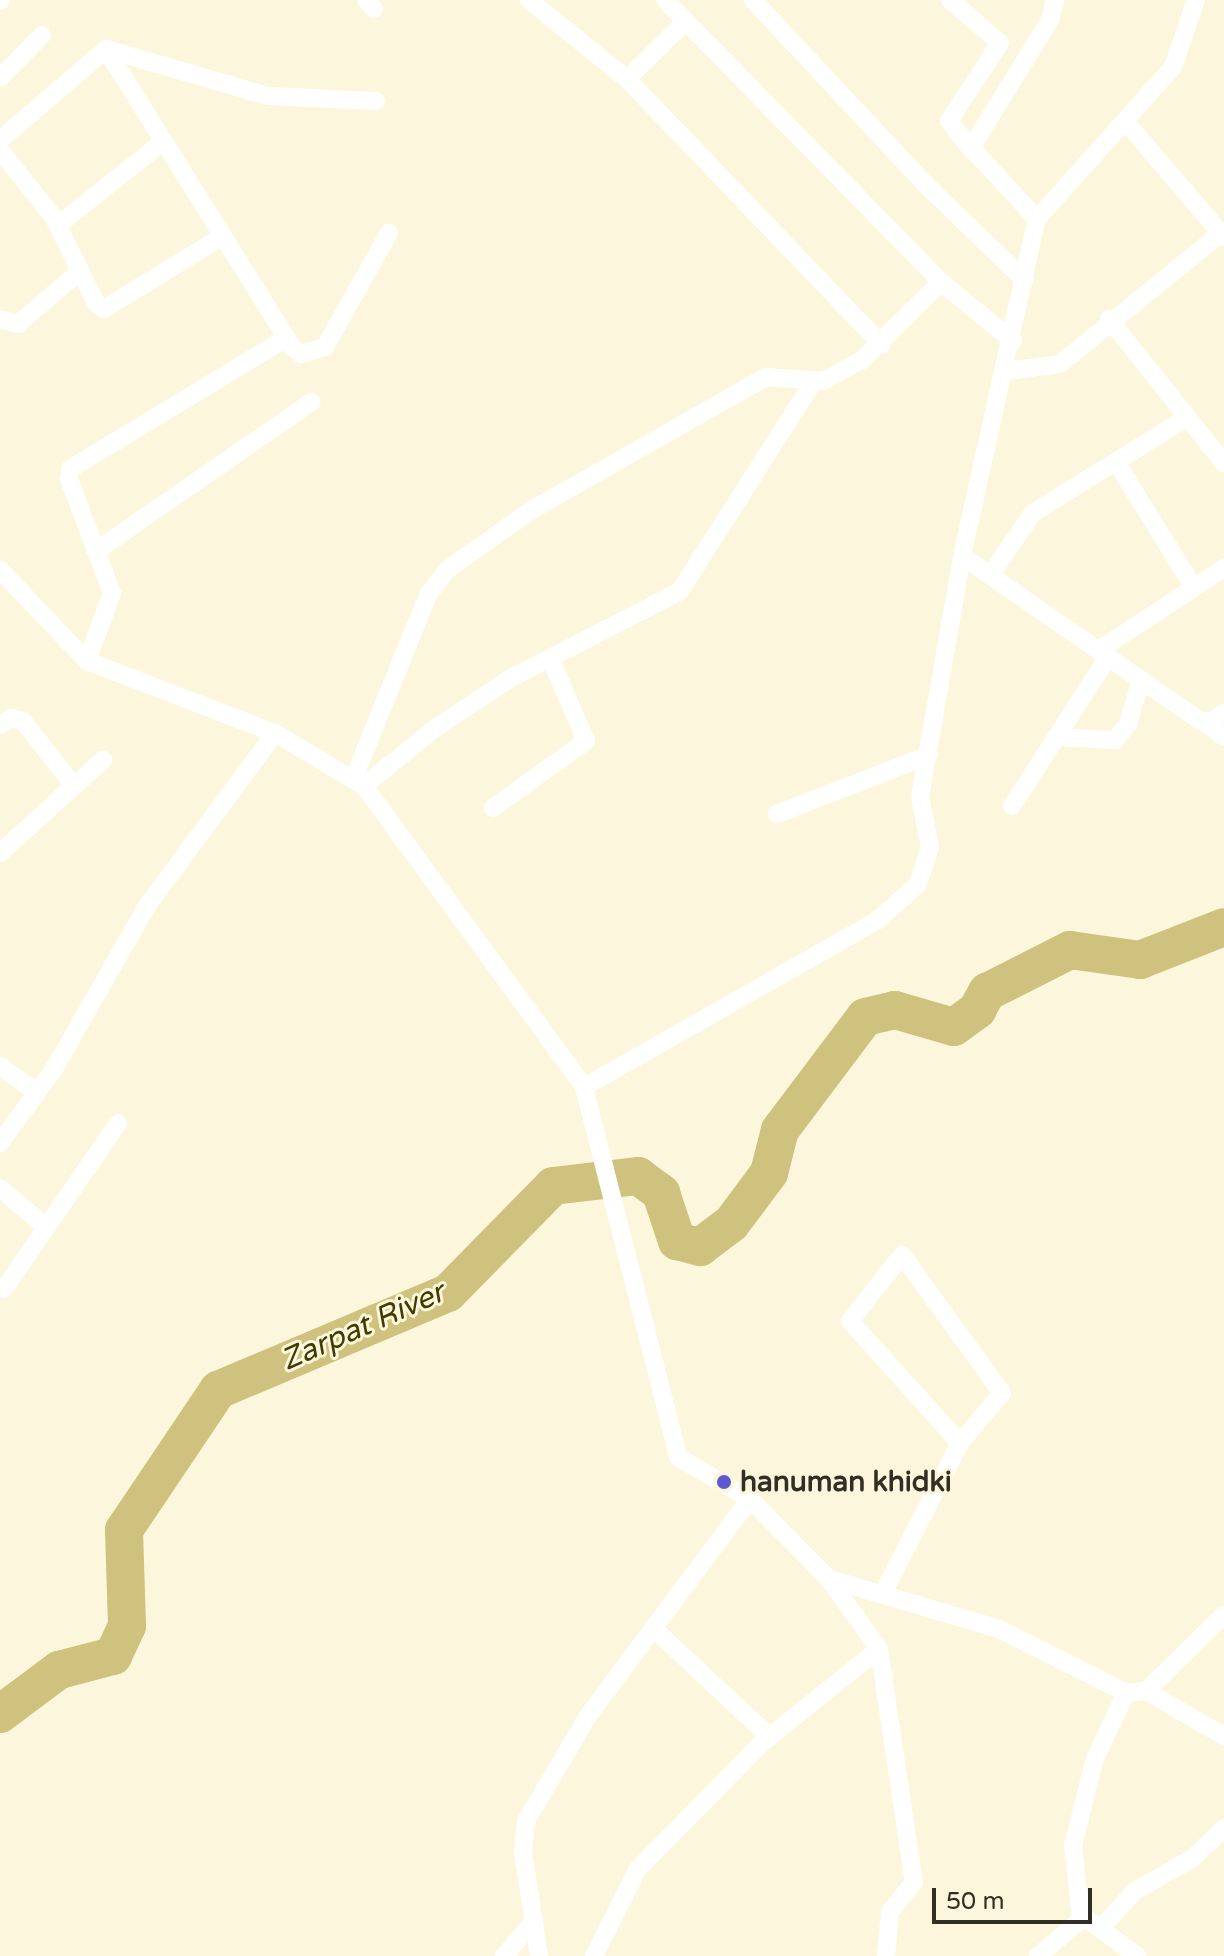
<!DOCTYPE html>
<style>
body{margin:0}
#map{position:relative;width:1224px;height:1956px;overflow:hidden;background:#fcf7dc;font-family:"Varela Round",sans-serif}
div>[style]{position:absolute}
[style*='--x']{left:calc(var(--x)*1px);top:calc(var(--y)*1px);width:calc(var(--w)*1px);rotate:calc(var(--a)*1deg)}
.river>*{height:38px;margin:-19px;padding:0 19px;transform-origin:19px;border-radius:19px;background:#cfc27e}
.street>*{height:18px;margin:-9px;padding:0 9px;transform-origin:9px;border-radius:9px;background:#fff}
.dots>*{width:22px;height:22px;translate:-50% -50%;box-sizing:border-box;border:4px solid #fcf7dc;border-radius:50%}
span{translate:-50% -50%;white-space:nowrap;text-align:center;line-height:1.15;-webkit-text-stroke:6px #fcf7dc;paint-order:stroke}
.poi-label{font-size:28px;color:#312f24;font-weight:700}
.left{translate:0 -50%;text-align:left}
.water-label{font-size:30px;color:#433a00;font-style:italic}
.scale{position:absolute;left:932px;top:1888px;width:160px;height:36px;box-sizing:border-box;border:4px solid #312f24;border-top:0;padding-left:10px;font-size:24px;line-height:28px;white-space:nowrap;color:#312f24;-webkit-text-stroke:6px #fcf7dc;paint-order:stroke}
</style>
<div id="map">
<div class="river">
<i style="--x:0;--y:1714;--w:74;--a:-36.7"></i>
<i style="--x:59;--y:1670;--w:56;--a:-14.5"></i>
<i style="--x:113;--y:1656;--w:33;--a:-65"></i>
<i style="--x:127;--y:1626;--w:96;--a:-91.8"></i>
<i style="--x:124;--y:1530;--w:169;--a:-56.1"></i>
<i style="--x:218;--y:1390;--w:250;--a:-22.9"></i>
<i style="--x:448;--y:1293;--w:150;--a:-45.5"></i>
<i style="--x:553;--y:1186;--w:86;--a:-6.7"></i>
<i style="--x:638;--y:1176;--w:29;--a:36"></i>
<i style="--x:661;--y:1193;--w:51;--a:71.6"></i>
<i style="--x:677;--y:1241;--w:24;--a:15"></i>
<i style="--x:700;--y:1247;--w:39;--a:-37"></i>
<i style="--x:731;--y:1224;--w:64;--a:-53.3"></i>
<i style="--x:769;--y:1173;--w:44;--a:-75.7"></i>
<i style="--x:780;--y:1130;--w:141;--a:-53"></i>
<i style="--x:865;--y:1017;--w:31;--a:-13"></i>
<i style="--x:895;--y:1010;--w:61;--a:16.1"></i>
<i style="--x:954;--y:1027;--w:29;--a:-36"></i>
<i style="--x:977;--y:1010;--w:21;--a:-61"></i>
<i style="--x:987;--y:992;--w:93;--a:-26.8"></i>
<i style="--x:1070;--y:950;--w:71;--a:8.1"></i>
<i style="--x:1140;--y:960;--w:90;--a:-21.4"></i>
</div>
<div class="street">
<i style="--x:366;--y:0;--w:12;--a:48"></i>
<i style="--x:529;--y:0;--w:126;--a:38.9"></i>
<i style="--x:627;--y:79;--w:368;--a:46.2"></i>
<i style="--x:665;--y:0;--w:395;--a:45.6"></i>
<i style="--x:941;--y:282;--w:93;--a:39.3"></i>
<i style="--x:753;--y:0;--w:260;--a:46.9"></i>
<i style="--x:931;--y:190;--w:130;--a:43.8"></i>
<i style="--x:950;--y:0;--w:66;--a:40.7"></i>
<i style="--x:1000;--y:43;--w:93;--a:123.2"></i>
<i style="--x:949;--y:121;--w:37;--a:52"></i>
<i style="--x:0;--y:1;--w:1;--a:-45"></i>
<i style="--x:106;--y:49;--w:351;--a:58"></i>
<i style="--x:292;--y:347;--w:11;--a:38"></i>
<i style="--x:301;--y:354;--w:25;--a:-16"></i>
<i style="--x:325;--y:347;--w:131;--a:-60.7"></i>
<i style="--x:0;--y:78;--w:60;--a:-45.7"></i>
<i style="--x:627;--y:79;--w:81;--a:-44.5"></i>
<i style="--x:1125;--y:121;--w:153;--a:49.5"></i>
<i style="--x:0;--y:140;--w:140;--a:-40.6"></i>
<i style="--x:106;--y:49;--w:169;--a:16.2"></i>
<i style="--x:268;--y:96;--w:108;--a:2.7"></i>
<i style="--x:0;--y:150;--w:87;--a:51.5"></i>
<i style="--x:54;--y:218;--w:95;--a:63.7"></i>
<i style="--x:96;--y:303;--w:10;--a:37"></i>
<i style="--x:104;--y:309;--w:140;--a:-31.5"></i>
<i style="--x:1037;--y:219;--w:97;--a:-132.9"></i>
<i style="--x:971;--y:148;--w:150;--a:-58.3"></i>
<i style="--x:1050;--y:20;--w:21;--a:-76"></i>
<i style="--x:58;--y:225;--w:135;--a:-38.4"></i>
<i style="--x:0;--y:319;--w:19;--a:16"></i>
<i style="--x:18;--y:324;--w:82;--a:-40.5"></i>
<i style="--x:1109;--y:319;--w:184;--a:51.4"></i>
<i style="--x:1007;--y:371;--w:53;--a:-7.5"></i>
<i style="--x:1060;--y:364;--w:208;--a:-39.1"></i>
<i style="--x:1116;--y:462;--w:148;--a:58.2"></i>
<i style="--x:96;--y:551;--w:262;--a:-34.7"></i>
<i style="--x:962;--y:556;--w:288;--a:34.7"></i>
<i style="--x:1199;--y:720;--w:11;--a:10"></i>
<i style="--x:1210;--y:722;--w:17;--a:-33"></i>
<i style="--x:0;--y:570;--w:126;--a:46.3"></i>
<i style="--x:87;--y:661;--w:201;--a:21"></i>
<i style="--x:275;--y:733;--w:104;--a:30.8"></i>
<i style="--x:364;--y:786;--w:373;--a:53.8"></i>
<i style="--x:584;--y:1087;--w:382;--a:75.7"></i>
<i style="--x:678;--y:1457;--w:83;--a:30.3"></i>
<i style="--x:750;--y:1499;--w:112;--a:45.4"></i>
<i style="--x:829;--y:1579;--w:177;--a:16.4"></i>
<i style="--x:999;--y:1629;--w:142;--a:26.7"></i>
<i style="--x:1126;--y:1693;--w:20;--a:-6"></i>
<i style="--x:1146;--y:1691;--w:90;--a:30"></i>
<i style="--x:991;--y:574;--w:74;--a:-55.5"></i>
<i style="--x:1033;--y:513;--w:182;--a:-31.8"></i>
<i style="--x:1099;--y:650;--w:149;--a:-33.3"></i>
<i style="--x:87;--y:661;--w:72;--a:-69.8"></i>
<i style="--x:112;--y:593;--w:122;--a:-110.7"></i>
<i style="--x:69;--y:479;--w:10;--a:-84"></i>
<i style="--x:70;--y:469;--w:253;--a:-31.2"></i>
<i style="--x:1204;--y:722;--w:25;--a:37"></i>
<i style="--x:0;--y:725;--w:13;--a:-32"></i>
<i style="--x:11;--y:718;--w:12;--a:14"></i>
<i style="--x:23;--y:721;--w:83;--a:51.9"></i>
<i style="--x:1056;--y:737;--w:59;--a:2.9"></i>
<i style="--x:1115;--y:740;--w:21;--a:-51"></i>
<i style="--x:1128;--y:724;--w:46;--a:-73.5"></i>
<i style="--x:353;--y:780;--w:200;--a:-67.9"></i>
<i style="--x:428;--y:595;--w:31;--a:-53"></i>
<i style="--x:447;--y:570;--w:102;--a:-35.4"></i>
<i style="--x:530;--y:511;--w:271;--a:-29.6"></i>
<i style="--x:766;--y:377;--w:57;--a:4"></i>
<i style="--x:823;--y:381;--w:44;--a:-28.3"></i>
<i style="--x:862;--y:360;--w:111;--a:-44.6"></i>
<i style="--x:364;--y:786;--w:90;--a:-39.2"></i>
<i style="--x:434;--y:729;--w:92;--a:-33.5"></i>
<i style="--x:511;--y:678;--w:190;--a:-27.2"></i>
<i style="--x:680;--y:591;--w:249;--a:-57.5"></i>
<i style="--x:1012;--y:806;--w:177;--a:-57.2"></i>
<i style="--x:493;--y:808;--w:115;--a:-35.8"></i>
<i style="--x:586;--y:741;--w:90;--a:-113.4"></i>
<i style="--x:777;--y:814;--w:163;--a:-21.2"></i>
<i style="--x:0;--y:853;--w:139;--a:-42.1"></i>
<i style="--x:0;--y:1066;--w:46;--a:36.1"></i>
<i style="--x:584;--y:1087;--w:338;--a:-29.6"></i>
<i style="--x:878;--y:920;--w:54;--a:-42"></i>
<i style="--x:918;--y:884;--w:39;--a:-72"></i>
<i style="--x:930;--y:847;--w:51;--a:-101.3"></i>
<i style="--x:920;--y:797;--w:245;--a:-80.1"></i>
<i style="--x:962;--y:556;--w:345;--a:-77.5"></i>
<i style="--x:1037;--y:219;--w:204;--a:-48.2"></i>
<i style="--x:1173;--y:67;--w:71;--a:-71.1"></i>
<i style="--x:0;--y:1143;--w:92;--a:-53.9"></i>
<i style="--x:54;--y:1069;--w:188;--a:-60.3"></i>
<i style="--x:147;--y:906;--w:215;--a:-53.5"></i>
<i style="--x:0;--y:1188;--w:60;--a:40.3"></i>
<i style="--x:4;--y:1289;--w:201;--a:-55.5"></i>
<i style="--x:829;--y:1579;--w:86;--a:54.5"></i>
<i style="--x:879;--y:1649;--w:236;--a:81.5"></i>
<i style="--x:914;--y:1882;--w:38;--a:129"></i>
<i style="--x:890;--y:1912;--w:44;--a:95.2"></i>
<i style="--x:883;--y:1593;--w:169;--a:-62.8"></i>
<i style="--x:960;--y:1443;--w:65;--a:-50"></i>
<i style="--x:1002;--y:1393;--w:170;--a:-125.9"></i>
<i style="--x:902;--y:1255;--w:84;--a:128.2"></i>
<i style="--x:850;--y:1321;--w:164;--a:48"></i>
<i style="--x:654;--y:1629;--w:158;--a:43"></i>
<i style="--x:1146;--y:1691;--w:109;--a:-44.3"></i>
<i style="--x:1081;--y:1918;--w:72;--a:-96.3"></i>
<i style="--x:1073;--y:1846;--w:91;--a:-76"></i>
<i style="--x:1095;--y:1758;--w:72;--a:-64.5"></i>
<i style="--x:1101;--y:1928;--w:50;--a:-47.4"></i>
<i style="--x:1135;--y:1891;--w:67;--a:-29.6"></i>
<i style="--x:1193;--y:1858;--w:43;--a:-44.1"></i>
<i style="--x:504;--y:1956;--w:46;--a:-49.4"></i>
<i style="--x:539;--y:1956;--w:106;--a:-98.7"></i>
<i style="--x:523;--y:1851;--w:30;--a:-84"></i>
<i style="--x:526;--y:1821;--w:122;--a:-59.4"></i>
<i style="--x:588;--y:1716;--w:271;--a:-53.3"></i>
<i style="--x:594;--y:1956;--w:96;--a:-63.4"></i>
<i style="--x:637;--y:1870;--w:178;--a:-45.5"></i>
<i style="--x:762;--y:1743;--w:150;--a:-38.8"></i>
<i style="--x:1038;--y:1956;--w:60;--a:-40.3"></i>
<i style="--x:1084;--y:1917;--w:66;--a:36.3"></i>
</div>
<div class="dots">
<i style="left:724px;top:1482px;background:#5c5ad2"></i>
</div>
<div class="poi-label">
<span class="left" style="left:740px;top:1482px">hanuman khidki</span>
</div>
<div class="water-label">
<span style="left:363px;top:1327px;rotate:-24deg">Zarpat River</span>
</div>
<div class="scale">50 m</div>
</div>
